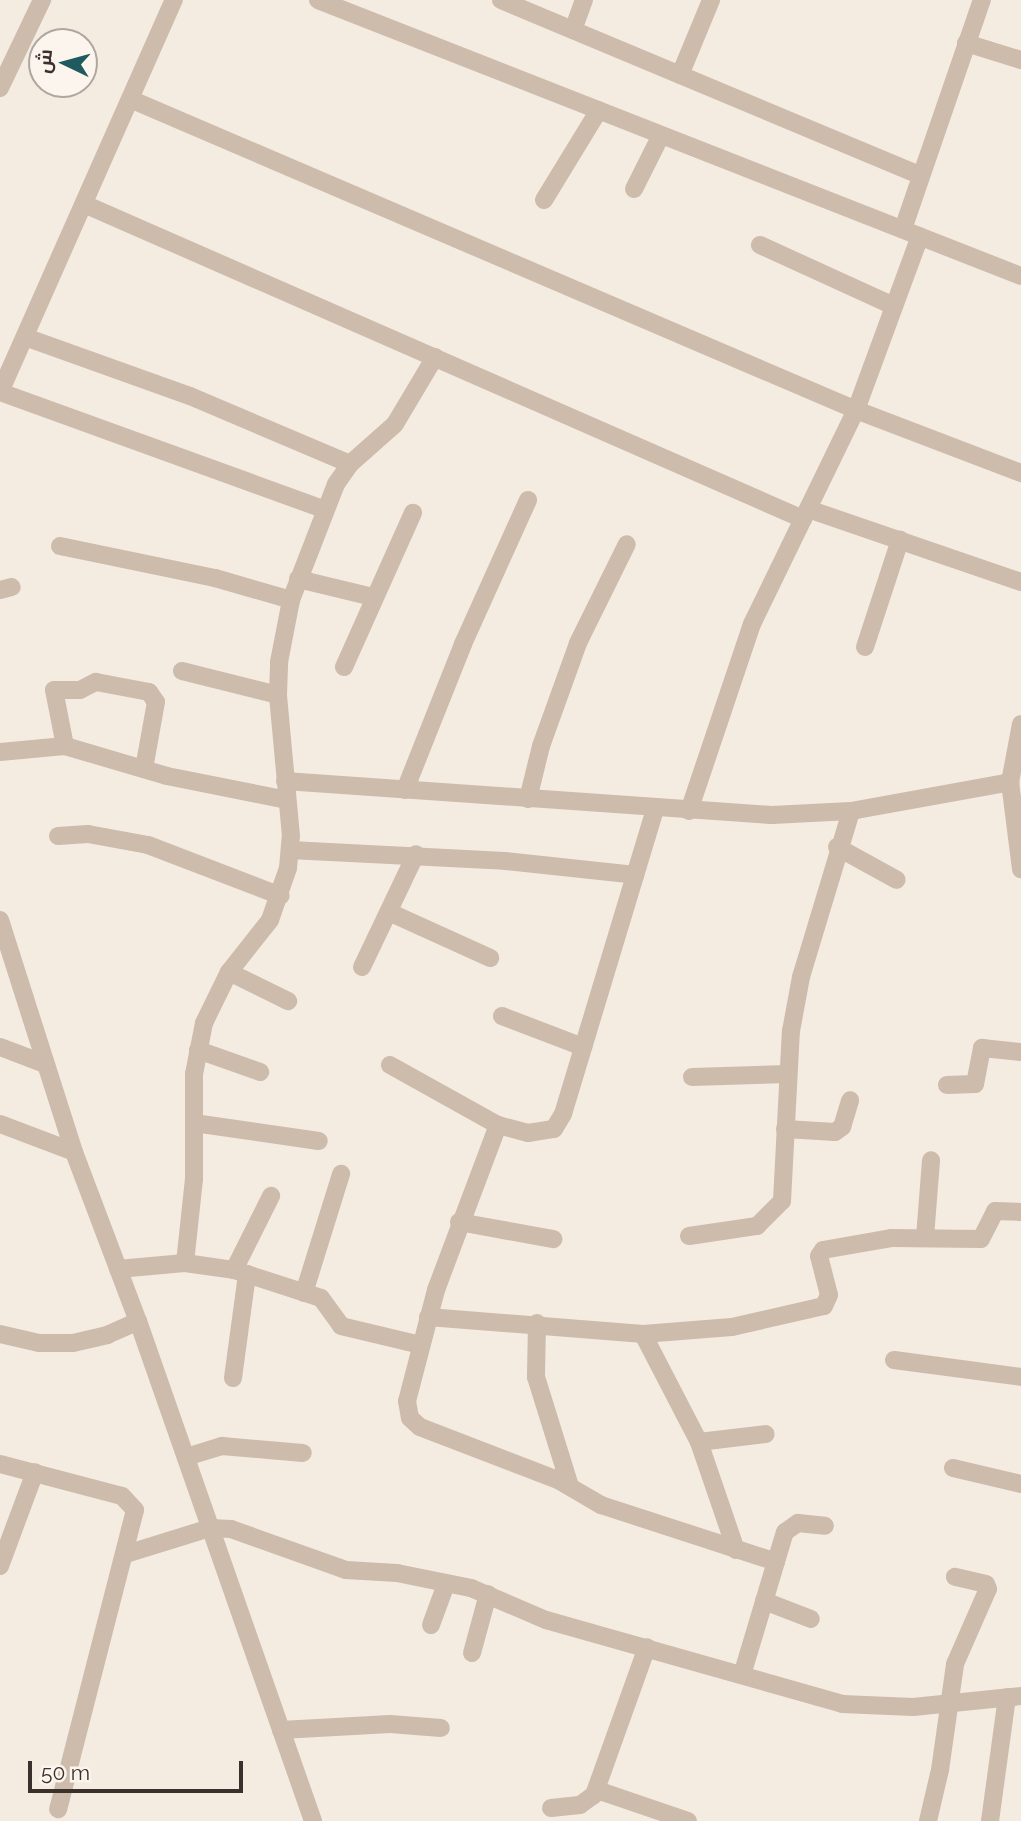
<!DOCTYPE html>
<meta charset="utf-8">
<style>
body{margin:0}
#map{position:relative;width:1021px;height:1821px;overflow:hidden;background:#f4ebe1;font-family:Raleway,Cairo,sans-serif}
div>[style]{position:absolute}
[style*='--x']{left:calc(var(--x)*1px);top:calc(var(--y)*1px);width:calc(var(--w)*1px);rotate:calc(var(--a)*1deg)}
.minor>*{height:18px;margin:-9px;padding:0 9px;transform-origin:9px;border-radius:9px;background:#cdbbac}
span{translate:-50% -50%;white-space:nowrap;text-align:center;line-height:1.15;-webkit-text-stroke:7px #fbf5ee;paint-order:stroke}
.north{position:absolute;left:28px;top:28px;width:70px;height:70px;box-sizing:border-box;background:#fbf5ee;border:2px solid #aea6a0;border-radius:50%;rotate:275deg;font-size:19px;font-weight:700;line-height:28px;text-align:center;color:#3b302b}
.north::after{content:'';display:block;margin:auto;width:24px;height:32px;background:#1f5a5e;clip-path:polygon(50% 0,100% 100%,50% 72%,0 100%)}
.scale{position:absolute;left:28px;top:1761px;width:215px;height:32px;box-sizing:border-box;border:4px solid #3b302b;border-top:0;padding-left:9px;font-size:21px;line-height:24px;white-space:nowrap;color:#3b302b;-webkit-text-stroke:5px #fbf5ee;paint-order:stroke}
</style>
<div id="map">
<div class="minor">
<i style="--x:318;--y:0;--w:755;--a:21.44"></i>
<i style="--x:501;--y:0;--w:455;--a:22.7"></i>
<i style="--x:573;--y:30;--w:32;--a:-70"></i>
<i style="--x:966;--y:43;--w:58;--a:17.2"></i>
<i style="--x:680;--y:75;--w:81;--a:-67.5"></i>
<i style="--x:0;--y:88;--w:98;--a:-64.5"></i>
<i style="--x:130;--y:99;--w:790;--a:23.19"></i>
<i style="--x:856;--y:410;--w:177;--a:20.9"></i>
<i style="--x:634;--y:189;--w:60;--a:-63.4"></i>
<i style="--x:544;--y:200;--w:105;--a:-58.6"></i>
<i style="--x:84;--y:204;--w:785;--a:23.66"></i>
<i style="--x:903;--y:229;--w:242;--a:-71"></i>
<i style="--x:760;--y:245;--w:147;--a:24.5"></i>
<i style="--x:25;--y:337;--w:175;--a:19.7"></i>
<i style="--x:190;--y:396;--w:174;--a:23"></i>
<i style="--x:0;--y:392;--w:429;--a:-66.1"></i>
<i style="--x:0;--y:392;--w:344;--a:19.9"></i>
<i style="--x:808;--y:509;--w:225;--a:18.9"></i>
<i style="--x:60;--y:546;--w:158;--a:11.7"></i>
<i style="--x:215;--y:578;--w:79;--a:16.1"></i>
<i style="--x:298;--y:579;--w:77;--a:13.5"></i>
<i style="--x:0;--y:590;--w:12;--a:-14"></i>
<i style="--x:865;--y:647;--w:113;--a:-71.9"></i>
<i style="--x:344;--y:667;--w:169;--a:-65.9"></i>
<i style="--x:182;--y:671;--w:99;--a:14"></i>
<i style="--x:1021;--y:724;--w:59;--a:100.7"></i>
<i style="--x:1010;--y:782;--w:88;--a:82.8"></i>
<i style="--x:65;--y:746;--w:57;--a:-101.1"></i>
<i style="--x:54;--y:690;--w:26;--a:0"></i>
<i style="--x:80;--y:690;--w:18;--a:-27"></i>
<i style="--x:96;--y:682;--w:54;--a:10.7"></i>
<i style="--x:149;--y:692;--w:12;--a:55"></i>
<i style="--x:156;--y:702;--w:68;--a:100.2"></i>
<i style="--x:0;--y:752;--w:65;--a:-5.3"></i>
<i style="--x:65;--y:746;--w:106;--a:16.4"></i>
<i style="--x:167;--y:776;--w:122;--a:11.3"></i>
<i style="--x:285;--y:781;--w:488;--a:4"></i>
<i style="--x:772;--y:815;--w:79;--a:-2.9"></i>
<i style="--x:851;--y:811;--w:162;--a:-10.3"></i>
<i style="--x:405;--y:790;--w:157;--a:-68.3"></i>
<i style="--x:463;--y:644;--w:158;--a:-65.7"></i>
<i style="--x:528;--y:799;--w:55;--a:-76.2"></i>
<i style="--x:541;--y:746;--w:109;--a:-70.2"></i>
<i style="--x:578;--y:643;--w:110;--a:-63.7"></i>
<i style="--x:689;--y:811;--w:197;--a:-71.4"></i>
<i style="--x:752;--y:624;--w:238;--a:-64.1"></i>
<i style="--x:856;--y:410;--w:185;--a:-69.8"></i>
<i style="--x:58;--y:836;--w:30;--a:-4"></i>
<i style="--x:88;--y:834;--w:61;--a:10.4"></i>
<i style="--x:148;--y:845;--w:142;--a:21"></i>
<i style="--x:837;--y:847;--w:68;--a:28.8"></i>
<i style="--x:290;--y:850;--w:215;--a:2.9"></i>
<i style="--x:505;--y:861;--w:131;--a:6.1"></i>
<i style="--x:391;--y:913;--w:109;--a:24.4"></i>
<i style="--x:0;--y:920;--w:244;--a:72.3"></i>
<i style="--x:74;--y:1152;--w:181;--a:69.3"></i>
<i style="--x:138;--y:1321;--w:530;--a:70.71"></i>
<i style="--x:362;--y:967;--w:125;--a:-64.5"></i>
<i style="--x:229;--y:972;--w:66;--a:26.2"></i>
<i style="--x:502;--y:1016;--w:87;--a:20.9"></i>
<i style="--x:0;--y:1047;--w:48;--a:20.7"></i>
<i style="--x:198;--y:1050;--w:66;--a:19.5"></i>
<i style="--x:390;--y:1065;--w:124;--a:29.1"></i>
<i style="--x:498;--y:1125;--w:31;--a:15"></i>
<i style="--x:528;--y:1133;--w:26;--a:-9"></i>
<i style="--x:554;--y:1129;--w:17;--a:-59"></i>
<i style="--x:563;--y:1114;--w:319;--a:-73.2"></i>
<i style="--x:692;--y:1077;--w:96;--a:-1.8"></i>
<i style="--x:947;--y:1085;--w:28;--a:-2"></i>
<i style="--x:975;--y:1084;--w:37;--a:-79"></i>
<i style="--x:982;--y:1048;--w:39;--a:6"></i>
<i style="--x:194;--y:1123;--w:126;--a:8.2"></i>
<i style="--x:0;--y:1124;--w:79;--a:20.7"></i>
<i style="--x:498;--y:1125;--w:176;--a:110.6"></i>
<i style="--x:436;--y:1290;--w:115;--a:104.6"></i>
<i style="--x:407;--y:1401;--w:17;--a:80"></i>
<i style="--x:410;--y:1418;--w:13;--a:42"></i>
<i style="--x:420;--y:1427;--w:148;--a:21"></i>
<i style="--x:558;--y:1480;--w:50;--a:30.2"></i>
<i style="--x:601;--y:1505;--w:184;--a:18"></i>
<i style="--x:785;--y:1129;--w:50;--a:3.4"></i>
<i style="--x:835;--y:1132;--w:9;--a:-36"></i>
<i style="--x:842;--y:1127;--w:28;--a:-73"></i>
<i style="--x:459;--y:1222;--w:96;--a:10.3"></i>
<i style="--x:689;--y:1236;--w:69;--a:-8.4"></i>
<i style="--x:757;--y:1226;--w:35;--a:-45"></i>
<i style="--x:782;--y:1201;--w:170;--a:-87"></i>
<i style="--x:791;--y:1031;--w:55;--a:-79.5"></i>
<i style="--x:801;--y:977;--w:173;--a:-73.2"></i>
<i style="--x:925;--y:1237;--w:77;--a:-85.5"></i>
<i style="--x:185;--y:1263;--w:84;--a:-83.9"></i>
<i style="--x:194;--y:1179;--w:105;--a:-90"></i>
<i style="--x:194;--y:1074;--w:52;--a:-78.9"></i>
<i style="--x:204;--y:1023;--w:57;--a:-63.9"></i>
<i style="--x:229;--y:972;--w:66;--a:-51.7"></i>
<i style="--x:270;--y:920;--w:55;--a:-70.9"></i>
<i style="--x:288;--y:868;--w:32;--a:-85"></i>
<i style="--x:291;--y:836;--w:142;--a:-95.3"></i>
<i style="--x:278;--y:695;--w:33;--a:-88"></i>
<i style="--x:279;--y:662;--w:63;--a:-79"></i>
<i style="--x:291;--y:600;--w:124;--a:-68.8"></i>
<i style="--x:336;--y:484;--w:24;--a:-55"></i>
<i style="--x:350;--y:464;--w:60;--a:-41.6"></i>
<i style="--x:395;--y:424;--w:78;--a:-59.2"></i>
<i style="--x:118;--y:1269;--w:67;--a:-5.1"></i>
<i style="--x:185;--y:1263;--w:49;--a:8.1"></i>
<i style="--x:234;--y:1270;--w:91;--a:17.8"></i>
<i style="--x:321;--y:1298;--w:34;--a:54"></i>
<i style="--x:341;--y:1326;--w:82;--a:13.4"></i>
<i style="--x:234;--y:1270;--w:83;--a:-63.4"></i>
<i style="--x:304;--y:1293;--w:125;--a:-72.7"></i>
<i style="--x:428;--y:1317;--w:216;--a:4.5"></i>
<i style="--x:643;--y:1334;--w:89;--a:-4.5"></i>
<i style="--x:732;--y:1327;--w:94;--a:-12.9"></i>
<i style="--x:824;--y:1306;--w:12;--a:-66"></i>
<i style="--x:829;--y:1295;--w:40;--a:-104.4"></i>
<i style="--x:819;--y:1256;--w:7;--a:-56"></i>
<i style="--x:823;--y:1250;--w:69;--a:-10"></i>
<i style="--x:891;--y:1238;--w:90;--a:0.6"></i>
<i style="--x:981;--y:1239;--w:31;--a:-63"></i>
<i style="--x:995;--y:1211;--w:26;--a:2"></i>
<i style="--x:537;--y:1323;--w:54;--a:91.1"></i>
<i style="--x:536;--y:1377;--w:114;--a:72.7"></i>
<i style="--x:0;--y:1334;--w:40;--a:13"></i>
<i style="--x:39;--y:1343;--w:34;--a:0"></i>
<i style="--x:73;--y:1343;--w:35;--a:-13"></i>
<i style="--x:107;--y:1335;--w:34;--a:-24"></i>
<i style="--x:643;--y:1334;--w:122;--a:62.6"></i>
<i style="--x:699;--y:1442;--w:114;--a:71.1"></i>
<i style="--x:894;--y:1360;--w:128;--a:7.6"></i>
<i style="--x:233;--y:1378;--w:105;--a:-82.3"></i>
<i style="--x:699;--y:1442;--w:67;--a:-6.8"></i>
<i style="--x:186;--y:1457;--w:38;--a:-17"></i>
<i style="--x:222;--y:1446;--w:81;--a:4.9"></i>
<i style="--x:0;--y:1464;--w:126;--a:14.7"></i>
<i style="--x:122;--y:1496;--w:19;--a:47"></i>
<i style="--x:135;--y:1510;--w:309;--a:104.4"></i>
<i style="--x:953;--y:1468;--w:70;--a:13.2"></i>
<i style="--x:126;--y:1554;--w:88;--a:-17.2"></i>
<i style="--x:210;--y:1528;--w:21;--a:3"></i>
<i style="--x:231;--y:1529;--w:122;--a:19.6"></i>
<i style="--x:346;--y:1570;--w:51;--a:3.4"></i>
<i style="--x:397;--y:1573;--w:76;--a:11.5"></i>
<i style="--x:471;--y:1588;--w:82;--a:23.1"></i>
<i style="--x:546;--y:1620;--w:308;--a:15.8"></i>
<i style="--x:842;--y:1704;--w:71;--a:2.4"></i>
<i style="--x:913;--y:1707;--w:109;--a:-5.8"></i>
<i style="--x:0;--y:1566;--w:100;--a:-69.6"></i>
<i style="--x:764;--y:1601;--w:50;--a:21"></i>
<i style="--x:431;--y:1625;--w:44;--a:-69.9"></i>
<i style="--x:472;--y:1653;--w:61;--a:-74.8"></i>
<i style="--x:742;--y:1675;--w:149;--a:-73.3"></i>
<i style="--x:785;--y:1532;--w:16;--a:-35"></i>
<i style="--x:798;--y:1523;--w:27;--a:6"></i>
<i style="--x:281;--y:1730;--w:109;--a:-3.2"></i>
<i style="--x:390;--y:1724;--w:51;--a:4.5"></i>
<i style="--x:597;--y:1790;--w:96;--a:18.8"></i>
<i style="--x:551;--y:1808;--w:29;--a:-6"></i>
<i style="--x:580;--y:1805;--w:17;--a:-36"></i>
<i style="--x:594;--y:1795;--w:157;--a:-70.3"></i>
<i style="--x:928;--y:1821;--w:52;--a:-76.8"></i>
<i style="--x:940;--y:1770;--w:107;--a:-81.9"></i>
<i style="--x:955;--y:1664;--w:82;--a:-66.3"></i>
<i style="--x:988;--y:1589;--w:5;--a:-112"></i>
<i style="--x:986;--y:1584;--w:32;--a:-167"></i>
<i style="--x:990;--y:1821;--w:125;--a:-82.2"></i>
</div>
<div class="north">ش</div>
<div class="scale">50 m</div>
</div>
